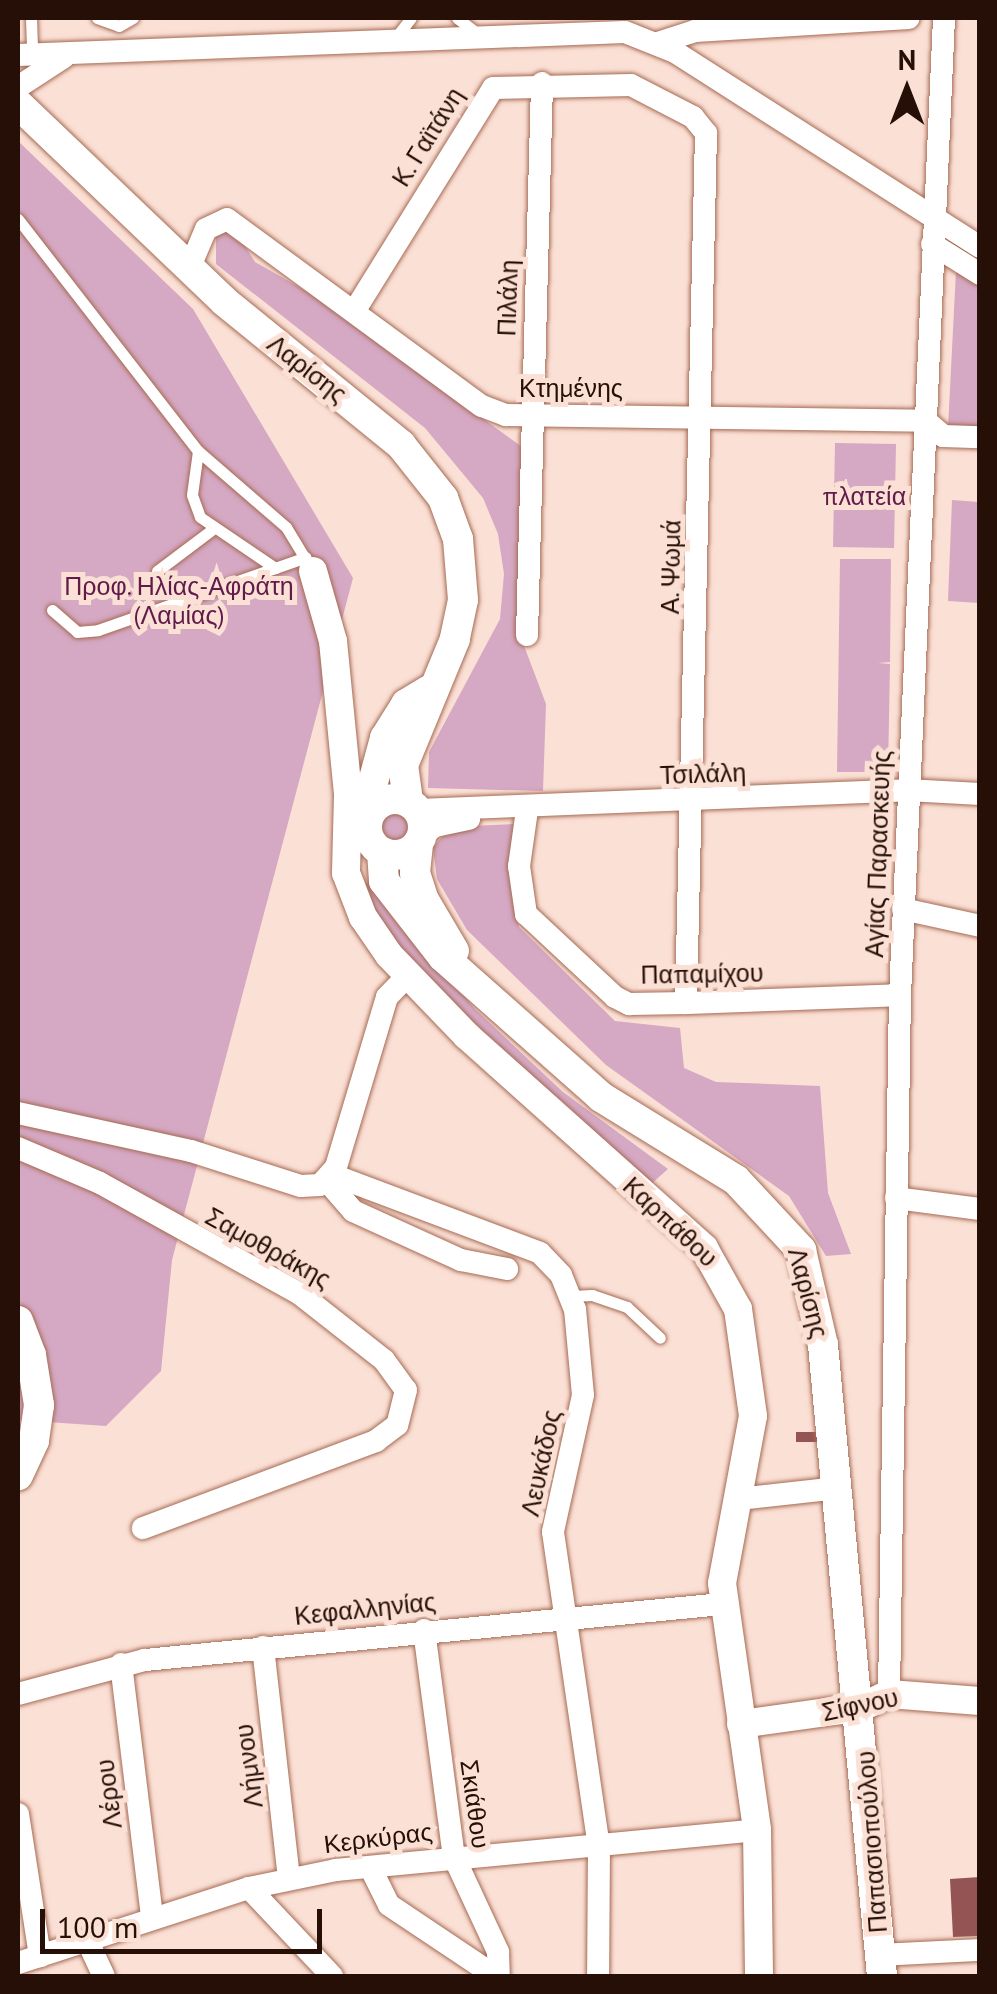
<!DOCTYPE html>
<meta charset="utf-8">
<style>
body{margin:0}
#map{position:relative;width:997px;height:1994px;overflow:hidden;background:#fbe0d5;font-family:"PT Sans",sans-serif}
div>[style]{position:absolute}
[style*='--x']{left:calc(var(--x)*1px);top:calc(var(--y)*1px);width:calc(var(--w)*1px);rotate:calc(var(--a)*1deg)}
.green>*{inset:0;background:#d5a8c3}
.round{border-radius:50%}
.building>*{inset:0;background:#945453}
.roads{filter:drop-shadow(0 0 2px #a66a53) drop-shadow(0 0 2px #a66a53)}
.service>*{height:11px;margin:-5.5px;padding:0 5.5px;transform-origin:5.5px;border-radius:5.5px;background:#fff}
.minor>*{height:22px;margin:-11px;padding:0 11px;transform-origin:11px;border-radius:11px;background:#fff}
.tertiary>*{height:28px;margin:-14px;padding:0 14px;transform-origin:14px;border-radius:14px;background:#fff}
.secondary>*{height:30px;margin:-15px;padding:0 15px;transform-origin:15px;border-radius:15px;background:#fff}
.secondary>.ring{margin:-15px;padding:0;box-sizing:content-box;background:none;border:30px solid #fff;border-radius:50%}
span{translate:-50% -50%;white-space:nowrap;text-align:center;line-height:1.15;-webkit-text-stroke:10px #fbe0d5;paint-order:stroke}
.street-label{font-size:25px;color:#260f06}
.park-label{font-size:25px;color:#601b4b}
.frame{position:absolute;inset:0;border:20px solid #260f06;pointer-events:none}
.north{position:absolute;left:857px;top:40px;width:100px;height:100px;-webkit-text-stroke:8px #fbe0d5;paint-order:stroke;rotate:0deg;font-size:28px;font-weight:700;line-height:40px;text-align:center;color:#260f06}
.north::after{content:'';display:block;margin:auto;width:35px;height:45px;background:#260f06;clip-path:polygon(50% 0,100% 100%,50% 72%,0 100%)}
.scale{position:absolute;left:40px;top:1909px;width:282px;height:45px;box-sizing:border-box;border:5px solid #260f06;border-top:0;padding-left:12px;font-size:30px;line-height:35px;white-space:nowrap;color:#260f06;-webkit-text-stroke:8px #fbe0d5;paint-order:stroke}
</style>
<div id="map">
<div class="green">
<i style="clip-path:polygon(18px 141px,193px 309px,353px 578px,172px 1260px,161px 1371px,106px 1426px,18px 1420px)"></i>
<i style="clip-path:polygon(235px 230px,255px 262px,313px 295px,522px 447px,523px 643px,546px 704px,543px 791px,428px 788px,429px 752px,500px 619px,504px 574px,498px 534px,483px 498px,425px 428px,216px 264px,216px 234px)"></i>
<i style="clip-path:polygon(956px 271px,979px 285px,979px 431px,948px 428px)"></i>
<i style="clip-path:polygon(835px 443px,896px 444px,894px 548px,833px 547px)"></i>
<i style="clip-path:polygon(952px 500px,979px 502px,979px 603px,948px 601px)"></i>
<i style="clip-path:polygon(840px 559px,891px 559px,890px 662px,878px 663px,890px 664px,888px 772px,837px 772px)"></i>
<i class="round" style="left:374px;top:807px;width:40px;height:40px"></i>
<i style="clip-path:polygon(516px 824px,511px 878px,519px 927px,615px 1021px,680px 1028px,684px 1068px,716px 1082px,820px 1086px,828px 1193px,851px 1254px,826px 1256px,789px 1196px,606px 1065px,467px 930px,437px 879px,433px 847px,443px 836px,472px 826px)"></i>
<i style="clip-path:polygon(370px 881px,475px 1009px,563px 1092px,668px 1169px,650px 1185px,535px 1085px,418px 970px,378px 920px,365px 885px)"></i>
</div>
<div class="building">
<i style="clip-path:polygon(796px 1432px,821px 1432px,821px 1442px,796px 1442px)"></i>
<i style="clip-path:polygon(980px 1877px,980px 1936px,953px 1937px,950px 1879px)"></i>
</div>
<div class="roads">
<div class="service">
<i style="--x:31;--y:18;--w:35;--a:88"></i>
<i style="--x:97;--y:18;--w:23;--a:20"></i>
<i style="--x:119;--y:26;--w:16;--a:-30"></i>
<i style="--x:457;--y:18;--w:25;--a:37"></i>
<i style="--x:396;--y:37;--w:24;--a:-52"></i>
<i style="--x:18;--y:219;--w:294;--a:52.2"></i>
<i style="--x:198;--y:451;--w:116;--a:40.8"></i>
<i style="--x:286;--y:527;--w:50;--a:58.8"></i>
<i style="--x:198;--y:451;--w:44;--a:97.8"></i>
<i style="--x:192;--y:495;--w:23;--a:70"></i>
<i style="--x:200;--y:517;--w:91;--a:34.2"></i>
<i style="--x:157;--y:571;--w:70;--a:-36.9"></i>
<i style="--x:52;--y:610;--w:33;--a:41"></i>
<i style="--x:77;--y:632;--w:21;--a:-5"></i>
<i style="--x:98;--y:630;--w:220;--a:-19.3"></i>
<i style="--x:571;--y:1296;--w:21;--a:-3"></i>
<i style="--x:592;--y:1295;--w:37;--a:19"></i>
<i style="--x:627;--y:1307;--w:45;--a:43.2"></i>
</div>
<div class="minor">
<i style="--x:658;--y:43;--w:39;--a:-18"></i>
<i style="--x:695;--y:31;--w:214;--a:-3.5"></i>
<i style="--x:18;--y:55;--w:607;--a:-2.17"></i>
<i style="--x:625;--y:32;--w:54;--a:21.8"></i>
<i style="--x:675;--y:52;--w:362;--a:32.6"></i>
<i style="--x:18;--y:87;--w:55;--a:-33.1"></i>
<i style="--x:932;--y:244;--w:57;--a:32"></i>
<i style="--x:189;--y:269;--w:43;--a:-67"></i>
<i style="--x:206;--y:229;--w:23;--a:-25"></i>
<i style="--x:227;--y:219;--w:316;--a:36.3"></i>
<i style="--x:482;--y:406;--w:26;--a:21"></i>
<i style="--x:506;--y:415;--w:420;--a:0.8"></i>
<i style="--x:926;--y:421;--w:23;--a:41"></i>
<i style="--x:943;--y:436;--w:37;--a:2"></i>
<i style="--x:355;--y:310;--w:261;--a:-58.1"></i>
<i style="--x:493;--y:88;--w:138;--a:-1.2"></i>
<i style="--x:631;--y:85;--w:70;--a:27.3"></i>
<i style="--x:693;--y:117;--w:21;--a:51"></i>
<i style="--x:706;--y:133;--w:870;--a:91.32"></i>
<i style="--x:527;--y:635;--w:552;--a:-88.44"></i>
<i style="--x:418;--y:810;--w:490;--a:-2.3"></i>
<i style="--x:908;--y:790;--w:72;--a:3.2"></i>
<i style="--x:527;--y:810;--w:57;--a:98.1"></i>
<i style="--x:519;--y:866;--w:49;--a:81.7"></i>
<i style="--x:526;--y:914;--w:122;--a:43"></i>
<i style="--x:615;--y:997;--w:16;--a:27"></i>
<i style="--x:629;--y:1004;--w:57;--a:-1"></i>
<i style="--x:686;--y:1003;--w:214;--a:-2.1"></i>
<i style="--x:422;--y:836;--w:16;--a:-38"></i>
<i style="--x:435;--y:826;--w:35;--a:-12"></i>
<i style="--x:903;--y:909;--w:79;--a:12.4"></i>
<i style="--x:18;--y:1113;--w:177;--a:12.4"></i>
<i style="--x:191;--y:1151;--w:115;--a:17.7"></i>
<i style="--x:301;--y:1186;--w:19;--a:-3"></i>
<i style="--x:320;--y:1185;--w:24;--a:-48"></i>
<i style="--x:336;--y:1167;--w:177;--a:-73.3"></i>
<i style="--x:387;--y:997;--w:29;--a:-46"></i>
<i style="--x:18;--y:1148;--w:89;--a:23.1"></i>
<i style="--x:100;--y:1183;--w:229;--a:29"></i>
<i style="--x:300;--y:1294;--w:107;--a:38.2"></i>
<i style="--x:384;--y:1360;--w:37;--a:54"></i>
<i style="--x:406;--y:1390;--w:36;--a:104"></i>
<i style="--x:397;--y:1425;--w:26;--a:143"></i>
<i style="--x:376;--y:1441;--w:249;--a:159.5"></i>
<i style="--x:333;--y:1175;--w:221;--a:20.6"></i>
<i style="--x:540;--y:1253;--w:30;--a:46"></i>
<i style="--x:561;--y:1275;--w:37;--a:68"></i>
<i style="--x:575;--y:1309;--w:86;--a:84.7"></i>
<i style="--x:583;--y:1395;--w:140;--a:102.4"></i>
<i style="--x:553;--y:1532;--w:317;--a:81.7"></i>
<i style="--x:599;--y:1846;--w:130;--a:90.4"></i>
<i style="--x:328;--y:1182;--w:38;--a:49"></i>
<i style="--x:353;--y:1211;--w:119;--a:24.4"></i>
<i style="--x:461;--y:1260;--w:47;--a:11.1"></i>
<i style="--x:896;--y:1198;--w:85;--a:7.5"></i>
<i style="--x:738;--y:1499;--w:101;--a:-6.3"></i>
<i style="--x:424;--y:1630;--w:229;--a:82.5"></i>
<i style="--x:454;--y:1857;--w:105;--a:65.1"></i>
<i style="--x:498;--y:1952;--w:24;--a:88"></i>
<i style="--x:263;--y:1647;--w:232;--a:83.6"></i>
<i style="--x:121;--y:1664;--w:256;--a:83"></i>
<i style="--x:18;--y:1694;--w:131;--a:-15"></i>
<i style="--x:145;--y:1660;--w:580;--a:-5.54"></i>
<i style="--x:889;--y:1694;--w:699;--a:-89.1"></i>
<i style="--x:900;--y:995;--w:978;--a:-87.42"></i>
<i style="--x:18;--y:1814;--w:144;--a:81.2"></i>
<i style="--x:370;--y:1867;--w:42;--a:63.4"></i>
<i style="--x:389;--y:1905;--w:128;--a:33.8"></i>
<i style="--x:249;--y:1888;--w:121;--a:46.7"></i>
<i style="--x:87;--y:1940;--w:40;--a:65"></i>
<i style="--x:880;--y:1955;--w:100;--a:-2.9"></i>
<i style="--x:18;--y:1963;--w:243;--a:-18"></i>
<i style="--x:249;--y:1888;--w:89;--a:-11.7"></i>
<i style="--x:336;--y:1870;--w:423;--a:-5.4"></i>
</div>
<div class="tertiary">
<i style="--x:313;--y:571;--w:73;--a:74.1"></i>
<i style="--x:333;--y:641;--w:155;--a:84.4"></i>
<i style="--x:348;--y:795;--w:78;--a:91.5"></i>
<i style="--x:346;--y:873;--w:47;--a:68.9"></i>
<i style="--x:363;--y:917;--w:46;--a:55.6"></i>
<i style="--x:389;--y:955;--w:112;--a:46.1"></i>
<i style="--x:467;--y:1036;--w:318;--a:41.8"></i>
<i style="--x:704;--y:1248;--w:70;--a:60.9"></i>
<i style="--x:738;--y:1309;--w:108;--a:82"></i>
<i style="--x:753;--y:1416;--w:170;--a:100.5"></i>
<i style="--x:722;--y:1583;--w:249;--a:81.9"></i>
<i style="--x:757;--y:1830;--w:146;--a:89.2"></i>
<i style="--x:741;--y:1724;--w:122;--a:-8"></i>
<i style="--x:862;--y:1707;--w:30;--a:-26"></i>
<i style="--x:889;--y:1694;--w:91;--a:4.4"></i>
</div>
<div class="secondary">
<i style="--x:18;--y:104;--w:285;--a:43.7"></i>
<i style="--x:224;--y:301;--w:228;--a:39.1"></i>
<i style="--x:401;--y:445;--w:68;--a:51.6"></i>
<i style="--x:443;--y:498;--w:44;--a:69.9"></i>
<i style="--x:458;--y:539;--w:61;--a:85.3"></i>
<i style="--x:463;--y:600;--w:40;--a:102"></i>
<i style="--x:455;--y:639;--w:136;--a:112.4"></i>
<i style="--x:403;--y:765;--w:37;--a:82"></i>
<i class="ring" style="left:367px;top:799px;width:26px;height:26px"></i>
<i style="--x:376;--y:805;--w:19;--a:-102"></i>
<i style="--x:372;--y:786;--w:50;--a:-74.8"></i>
<i style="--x:385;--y:738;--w:40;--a:-58"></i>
<i style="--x:406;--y:704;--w:26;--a:-31"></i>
<i style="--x:418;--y:844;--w:29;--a:96"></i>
<i style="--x:415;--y:873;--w:28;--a:72"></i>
<i style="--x:424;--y:900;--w:59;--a:59.5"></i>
<i style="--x:382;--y:852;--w:29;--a:86"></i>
<i style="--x:384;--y:881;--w:96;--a:52.2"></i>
<i style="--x:443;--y:957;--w:211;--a:41.5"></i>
<i style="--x:601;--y:1097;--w:158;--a:31.6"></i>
<i style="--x:736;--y:1180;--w:96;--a:47.1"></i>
<i style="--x:801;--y:1250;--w:98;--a:77"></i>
<i style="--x:823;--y:1345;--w:634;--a:84.66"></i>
<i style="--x:18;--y:1321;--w:36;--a:69"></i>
<i style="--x:31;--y:1355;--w:51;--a:80.9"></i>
<i style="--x:39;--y:1405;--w:36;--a:98"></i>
<i style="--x:34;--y:1441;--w:38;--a:115"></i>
</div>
</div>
<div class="street-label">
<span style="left:428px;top:137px;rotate:-58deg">Κ. Γαϊτάνη</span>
<span style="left:508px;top:298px;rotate:-88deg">Πιλάλη</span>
<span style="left:307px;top:369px;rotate:38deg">Λαρίσης</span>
<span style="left:571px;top:388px">Κτημένης</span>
<span style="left:671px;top:567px;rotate:-89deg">Α. Ψωμά</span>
<span style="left:703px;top:774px;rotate:-2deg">Τσιλάλη</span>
<span style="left:878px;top:854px;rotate:-88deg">Αγίας Παρασκευής</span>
<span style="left:702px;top:974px;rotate:-1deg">Παπαμίχου</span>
<span style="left:670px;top:1222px;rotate:43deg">Καρπάθου</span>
<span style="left:268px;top:1248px;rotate:29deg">Σαμοθράκης</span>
<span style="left:808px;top:1293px;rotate:75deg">Λαρίσης</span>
<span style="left:541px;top:1463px;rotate:-78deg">Λευκάδος</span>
<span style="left:365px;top:1609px;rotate:-6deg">Κεφαλληνίας</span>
<span style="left:860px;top:1705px;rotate:-12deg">Σίφνου</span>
<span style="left:249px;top:1766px;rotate:-97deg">Λήμνου</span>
<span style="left:109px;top:1794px;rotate:-97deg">Λέρου</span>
<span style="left:475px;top:1804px;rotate:82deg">Σκιάθου</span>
<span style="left:378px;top:1838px;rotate:-7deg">Κερκύρας</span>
<span style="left:872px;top:1842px;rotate:-94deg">Παπασιοπούλου</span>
</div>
<div class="park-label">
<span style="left:864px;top:496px">πλατεία</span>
<span style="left:179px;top:601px">Προφ. Ηλίας-Αφράτη<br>(Λαμίας)</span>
</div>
<div class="frame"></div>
<div class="north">N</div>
<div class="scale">100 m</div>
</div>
